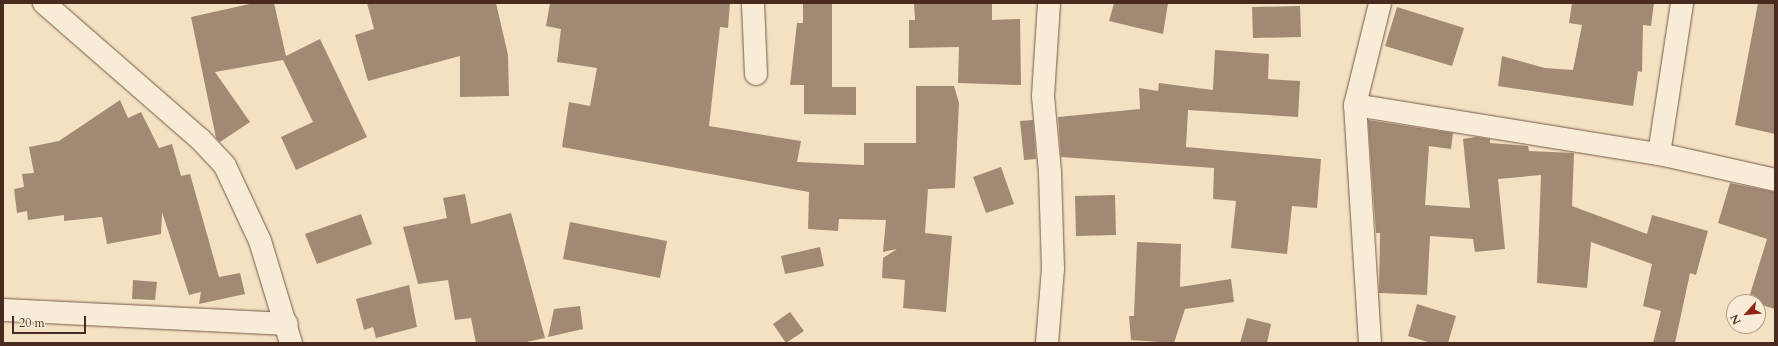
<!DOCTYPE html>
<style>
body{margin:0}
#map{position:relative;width:1778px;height:346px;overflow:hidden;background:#f4e1c1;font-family:Cardo,serif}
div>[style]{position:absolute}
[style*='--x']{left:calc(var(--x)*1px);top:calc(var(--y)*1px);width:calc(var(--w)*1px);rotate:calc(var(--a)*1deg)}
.building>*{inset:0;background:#a18973}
.roads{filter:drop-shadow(0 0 1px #735848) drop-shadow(0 0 1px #735848)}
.street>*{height:22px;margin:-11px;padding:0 11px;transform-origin:11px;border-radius:11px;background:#f8ecd7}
span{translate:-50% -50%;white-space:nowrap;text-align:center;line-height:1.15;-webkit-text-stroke:3px #f8ecd7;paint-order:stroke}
.frame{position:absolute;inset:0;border:4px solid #482a1f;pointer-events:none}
.north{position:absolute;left:1726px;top:294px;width:40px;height:40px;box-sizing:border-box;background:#f8ecd7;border:1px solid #b29e8d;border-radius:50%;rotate:243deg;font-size:11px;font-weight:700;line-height:16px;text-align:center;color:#482a1f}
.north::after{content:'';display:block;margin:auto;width:14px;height:18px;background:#8f2418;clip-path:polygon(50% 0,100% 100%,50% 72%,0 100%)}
.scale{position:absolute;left:12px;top:316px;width:74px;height:18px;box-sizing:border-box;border:2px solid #482a1f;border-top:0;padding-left:5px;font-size:12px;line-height:14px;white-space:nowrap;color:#482a1f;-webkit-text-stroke:3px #f8ecd7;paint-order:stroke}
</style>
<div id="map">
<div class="building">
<i style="clip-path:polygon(254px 3px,274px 3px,286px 56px,320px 39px,367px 137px,296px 170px,281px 137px,313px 122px,283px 60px,215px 72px,250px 122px,220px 142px,216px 138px,191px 17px)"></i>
<i style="clip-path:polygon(367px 3px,496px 3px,508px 55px,509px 96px,460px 97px,460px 56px,368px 81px,355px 35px,374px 29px)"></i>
<i style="clip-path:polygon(550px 3px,730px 3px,728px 28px,720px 27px,709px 126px,801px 141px,797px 162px,864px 165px,864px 143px,916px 143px,916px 86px,954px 86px,959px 103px,955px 188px,928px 189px,925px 233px,952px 236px,946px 312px,903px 308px,905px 280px,882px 278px,883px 258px,897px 249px,883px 252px,886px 220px,839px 219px,838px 231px,808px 229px,809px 192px,562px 147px,569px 102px,590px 106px,597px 68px,557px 62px,561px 29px,546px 26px)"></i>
<i style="clip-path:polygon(803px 3px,832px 3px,832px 87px,856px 87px,856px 115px,804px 114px,804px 85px,790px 85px,797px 23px,803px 23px)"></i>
<i style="clip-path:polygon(914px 3px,992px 3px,992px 20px,1020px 19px,1021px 85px,958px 83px,959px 47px,909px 48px,909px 20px,915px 20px)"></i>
<i style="clip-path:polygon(1114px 3px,1168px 3px,1163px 34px,1109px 21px)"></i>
<i style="clip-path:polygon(1572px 3px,1654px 3px,1651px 26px,1643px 25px,1642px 72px,1638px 71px,1633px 106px,1498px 86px,1502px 56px,1545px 68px,1573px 70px,1582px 25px,1569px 23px)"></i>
<i style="clip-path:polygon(1758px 3px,1775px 3px,1775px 134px,1735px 125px)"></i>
<i style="clip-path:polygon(1300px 6px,1301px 37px,1253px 38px,1252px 7px)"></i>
<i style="clip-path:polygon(1397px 7px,1464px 28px,1452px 66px,1385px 46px)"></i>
<i style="clip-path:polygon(1215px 50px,1269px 54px,1268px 79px,1300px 81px,1298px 117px,1188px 110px,1186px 147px,1321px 159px,1317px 208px,1292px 206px,1287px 254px,1231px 248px,1236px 201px,1213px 199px,1214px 168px,1061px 157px,1058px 117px,1140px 109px,1139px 88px,1158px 91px,1159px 83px,1213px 90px)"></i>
<i style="clip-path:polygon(120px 100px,128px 118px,141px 112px,159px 148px,172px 144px,181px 176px,190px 174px,219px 277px,240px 273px,245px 294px,199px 304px,201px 292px,189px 295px,162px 212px,161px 234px,107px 244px,102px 217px,64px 221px,64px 215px,28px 220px,27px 211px,17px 213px,14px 189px,24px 187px,22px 174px,34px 173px,29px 147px,59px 141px)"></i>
<i style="clip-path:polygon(1033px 120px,1036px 159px,1024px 160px,1020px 121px)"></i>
<i style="clip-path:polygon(1368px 120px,1453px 133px,1451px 149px,1429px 146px,1425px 205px,1470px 208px,1463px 139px,1476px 137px,1490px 139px,1490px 143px,1528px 146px,1529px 151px,1574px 153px,1572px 206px,1647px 234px,1652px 215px,1708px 231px,1696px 275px,1690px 273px,1675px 343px,1653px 343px,1661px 311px,1643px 306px,1652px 264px,1591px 242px,1587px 288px,1537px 283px,1541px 175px,1498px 179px,1505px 249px,1475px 252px,1473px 239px,1430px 236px,1427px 295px,1379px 293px,1380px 233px,1376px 233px)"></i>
<i style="clip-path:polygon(1001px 167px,1014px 204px,986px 213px,973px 177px)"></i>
<i style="clip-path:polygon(1730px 183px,1775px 192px,1775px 309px,1748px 301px,1767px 239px,1718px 223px)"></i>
<i style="clip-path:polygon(465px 194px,471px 224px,511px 213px,545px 338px,522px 343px,476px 343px,471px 318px,455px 320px,448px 280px,418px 284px,403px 227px,447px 218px,443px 198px)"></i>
<i style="clip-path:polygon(1115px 195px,1116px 235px,1076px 236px,1075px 196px)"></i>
<i style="clip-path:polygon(361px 214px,372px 244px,317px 264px,305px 234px)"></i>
<i style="clip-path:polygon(570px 222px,667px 241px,660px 278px,563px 259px)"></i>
<i style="clip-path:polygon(1137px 242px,1181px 244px,1180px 287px,1231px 279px,1234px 302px,1185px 309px,1174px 343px,1131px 340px,1129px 316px,1134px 316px)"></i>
<i style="clip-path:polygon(820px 247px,824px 266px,785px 274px,781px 256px)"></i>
<i style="clip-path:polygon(133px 280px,157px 282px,155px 300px,132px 299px)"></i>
<i style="clip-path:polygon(409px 285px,417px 327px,376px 338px,373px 327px,364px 330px,356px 299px)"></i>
<i style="clip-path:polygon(1417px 304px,1456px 316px,1448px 343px,1431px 343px,1408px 336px)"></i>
<i style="clip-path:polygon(580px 306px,583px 329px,548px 337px,554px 309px)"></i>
<i style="clip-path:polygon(790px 312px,804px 331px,786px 343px,773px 324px)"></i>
<i style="clip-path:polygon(1247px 318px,1271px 324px,1267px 343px,1240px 343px)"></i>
</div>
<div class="roads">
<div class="street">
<i style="--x:44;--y:3;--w:208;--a:41.1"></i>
<i style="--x:201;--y:140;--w:35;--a:47"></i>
<i style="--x:225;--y:166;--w:83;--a:65"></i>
<i style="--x:260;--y:241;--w:107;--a:73.1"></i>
<i style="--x:753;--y:3;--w:71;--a:87.6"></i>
<i style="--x:1355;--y:105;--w:308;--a:9.2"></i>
<i style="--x:1659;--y:154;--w:119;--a:12.6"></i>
<i style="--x:1659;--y:154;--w:153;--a:-81.3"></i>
<i style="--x:3;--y:310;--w:284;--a:2.8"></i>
<i style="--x:1047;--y:343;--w:74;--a:-85.4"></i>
<i style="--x:1053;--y:269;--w:97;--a:-91.8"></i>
<i style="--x:1050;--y:172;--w:76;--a:-95.3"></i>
<i style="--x:1043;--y:96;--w:93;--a:-86.3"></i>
<i style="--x:1370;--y:343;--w:238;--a:-93.6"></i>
<i style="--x:1355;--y:105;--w:105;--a:-76.2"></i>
</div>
</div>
<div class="frame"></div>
<div class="north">N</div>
<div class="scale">20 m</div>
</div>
